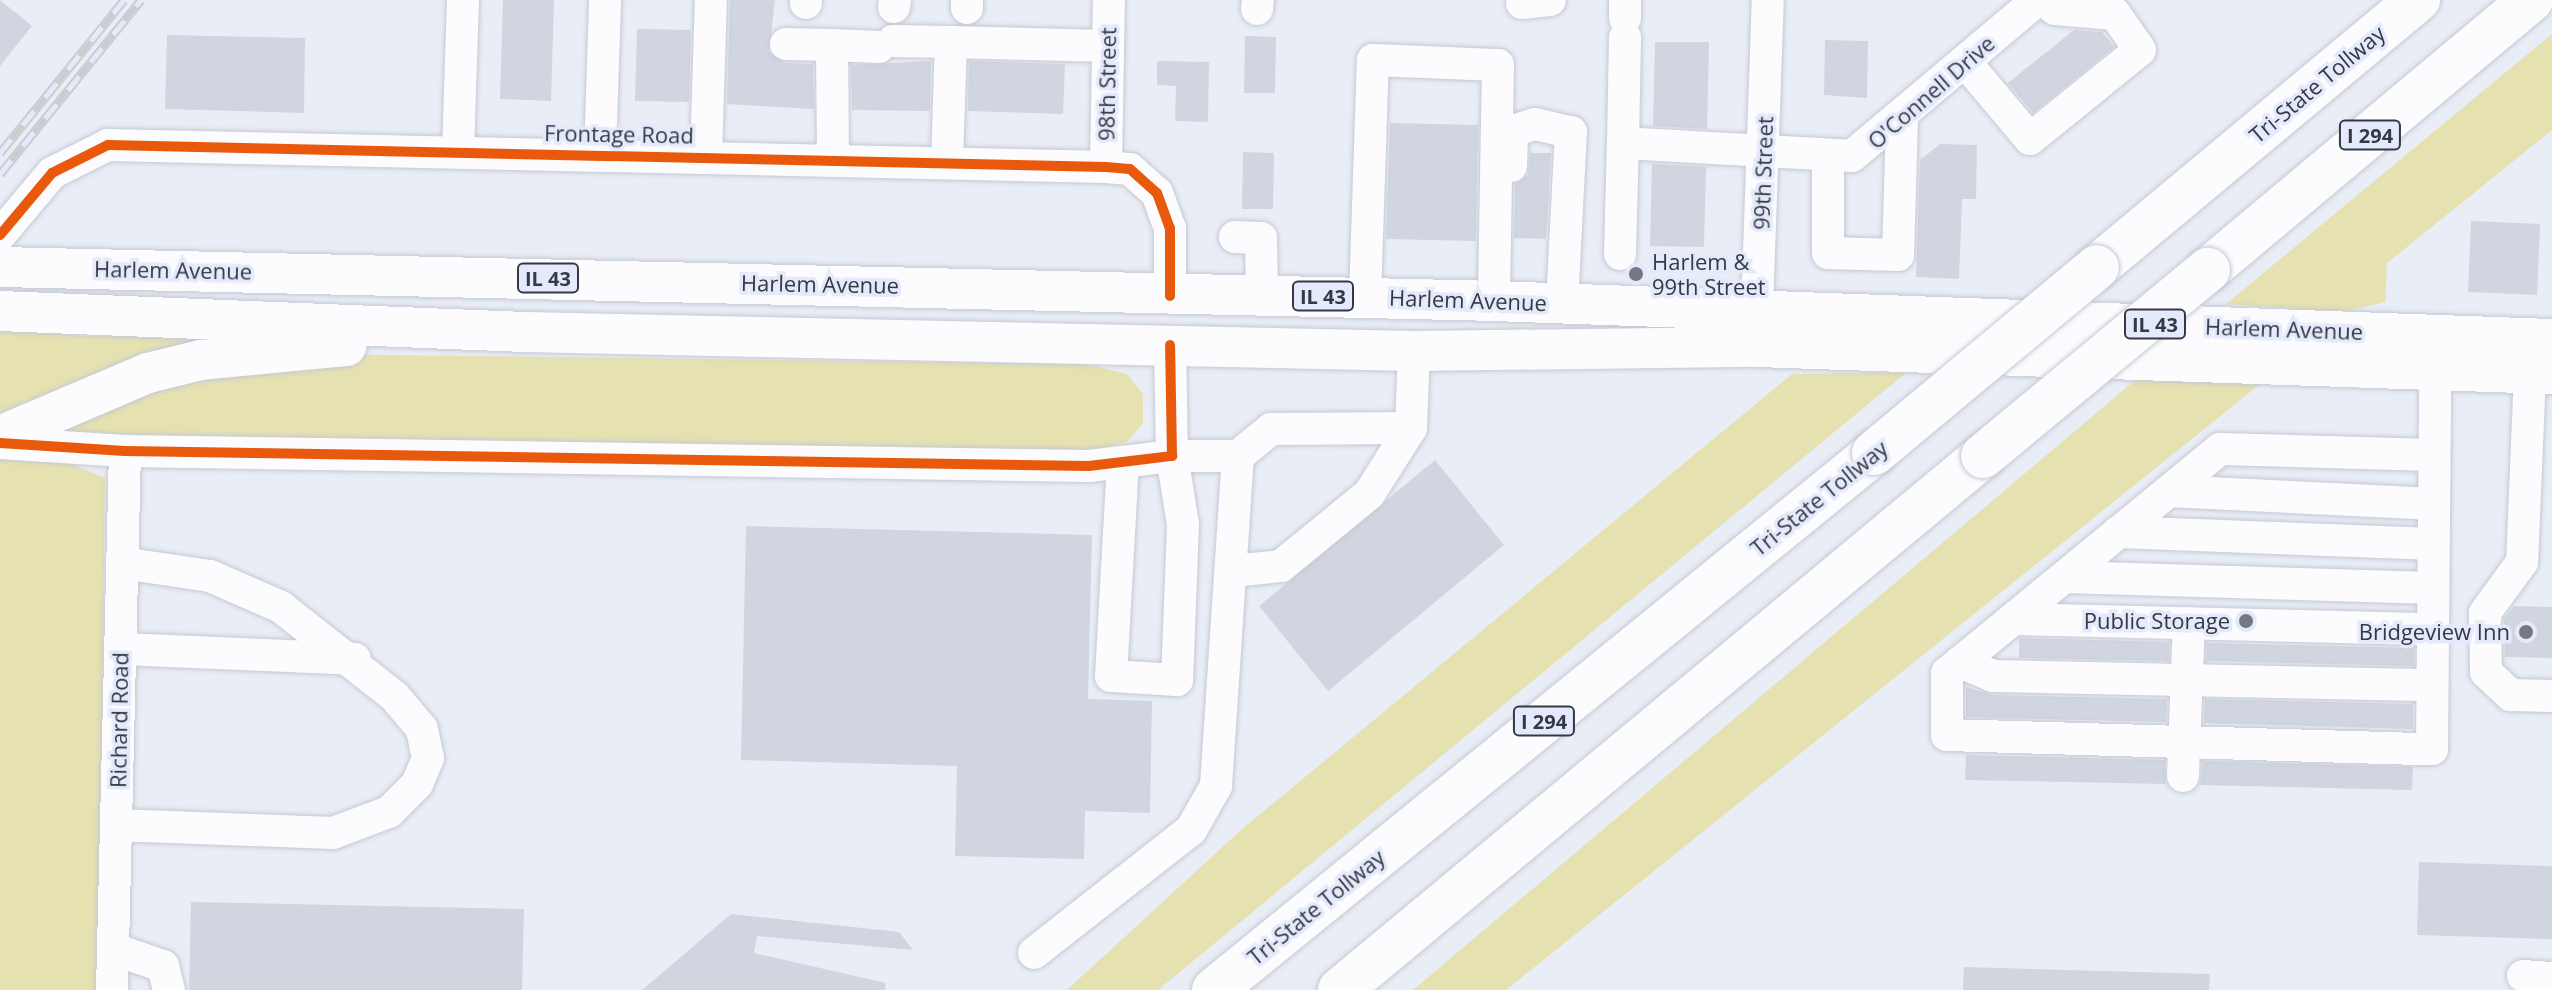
<!DOCTYPE html>
<style>
body{margin:0}
#map{position:relative;width:2552px;height:990px;overflow:hidden;background:#e9edf6;font-family:"Open Sans",sans-serif}
div>[style]{position:absolute}
[style*='--x']{left:calc(var(--x)*1px);top:calc(var(--y)*1px);width:calc(var(--w)*1px);rotate:calc(var(--a)*1deg)}
.green>*{inset:0;background:#e5e1b1}
.building>*{inset:0;background:#d1d5df}
.roads{filter:drop-shadow(0 0 2px #c5c9d3) drop-shadow(0 0 2px #c5c9d3)}
.minor>*{height:32px;margin:-16px;padding:0 16px;transform-origin:16px;border-radius:16px;background:#fcfcfe}
.major>*{height:40px;margin:-20px;padding:0 20px;transform-origin:20px;border-radius:20px;background:#fcfcfe}
.highway>*{height:44px;margin:-22px;padding:0 22px;transform-origin:22px;border-radius:22px;background:#fcfcfe}
.rail>*{height:9px;margin-top:-4.5px;transform-origin:0;background:repeating-linear-gradient(90deg,#e4eafb 0 18px,#cacccf 0 36px);box-sizing:border-box;border-block:2px solid #cacccf}
.bridges{filter:drop-shadow(0 0 2px #c5c9d3) drop-shadow(0 0 2px #c5c9d3)}
.highway-bridge>*{height:44px;margin:-22px;padding:0 22px;transform-origin:22px;border-radius:22px;background:#fcfcfe}
.cycleway>*{height:10px;margin:-5px;padding:0 5px;transform-origin:5px;border-radius:5px;background:#e8590c}
.dots>*{width:22px;height:22px;translate:-50% -50%;box-sizing:border-box;border:4px solid #e4eafb;border-radius:50%}
span{translate:-50% -50%;white-space:nowrap;text-align:center;line-height:1.15;-webkit-text-stroke:7px #e4eafb;paint-order:stroke}
.shield-label span{padding:2px 6px;background:#e4eafb;border:2px solid;border-radius:6px;-webkit-text-stroke-width:0}
.shield-label{font-size:20px;color:#353944;font-weight:700}
.street-label{font-size:22px;color:#353944}
.poi-label{font-size:22px;color:#353944}
.left{translate:0 -50%;text-align:left}
.right{translate:-100% -50%;text-align:right}
</style>
<div id="map">
<div class="green">
<i style="clip-path:polygon(2552px 34px,2552px 130px,2387px 263px,2385px 302px,2343px 312px,2226px 304px)"></i>
<i style="clip-path:polygon(0 329px,80px 336px,218px 337px,80px 379px,0 414px)"></i>
<i style="clip-path:polygon(307px 354px,1086px 364px,1127px 374px,1143px 394px,1143px 423px,1127px 442px,1091px 451px,949px 456px,25px 433px,75px 410px)"></i>
<i style="clip-path:polygon(1907px 372px,1158px 990px,1067px 990px,1241px 830px,1792px 374px)"></i>
<i style="clip-path:polygon(2139px 377px,2264px 381px,1506px 990px,1413px 990px)"></i>
<i style="clip-path:polygon(0 456px,57px 458px,105px 478px,99px 990px,0 990px)"></i>
</div>
<div class="building">
<i style="clip-path:polygon(0 0,32px 26px,0 66px)"></i>
<i style="clip-path:polygon(503px 0,554px 0,551px 101px,500px 99px)"></i>
<i style="clip-path:polygon(730px 0,775px 0,769px 52px,785px 63px,813px 64px,814px 109px,727px 104px)"></i>
<i style="clip-path:polygon(637px 29px,691px 30px,689px 102px,635px 101px)"></i>
<i style="clip-path:polygon(2074px 30px,2102px 32px,2114px 47px,2033px 113px,2008px 83px)"></i>
<i style="clip-path:polygon(167px 35px,305px 38px,304px 113px,165px 109px)"></i>
<i style="clip-path:polygon(1245px 36px,1276px 37px,1275px 93px,1244px 93px)"></i>
<i style="clip-path:polygon(1825px 40px,1868px 41px,1867px 98px,1824px 95px)"></i>
<i style="clip-path:polygon(1655px 42px,1709px 42px,1707px 129px,1653px 126px)"></i>
<i style="clip-path:polygon(931px 61px,930px 111px,852px 110px,851px 65px)"></i>
<i style="clip-path:polygon(969px 61px,1065px 64px,1063px 114px,968px 111px)"></i>
<i style="clip-path:polygon(1157px 61px,1209px 62px,1208px 122px,1175px 121px,1176px 86px,1157px 85px)"></i>
<i style="clip-path:polygon(1390px 123px,1478px 125px,1476px 241px,1386px 239px)"></i>
<i style="clip-path:polygon(1940px 144px,1977px 145px,1976px 199px,1962px 199px,1959px 279px,1916px 277px,1920px 160px)"></i>
<i style="clip-path:polygon(1243px 152px,1274px 153px,1273px 209px,1242px 209px)"></i>
<i style="clip-path:polygon(1530px 153px,1551px 153px,1546px 239px,1514px 238px,1515px 184px,1528px 175px)"></i>
<i style="clip-path:polygon(1652px 164px,1706px 167px,1704px 247px,1650px 246px)"></i>
<i style="clip-path:polygon(2471px 221px,2540px 224px,2537px 295px,2468px 292px)"></i>
<i style="clip-path:polygon(1435px 460px,1504px 545px,1328px 691px,1259px 606px)"></i>
<i style="clip-path:polygon(746px 526px,1092px 535px,1088px 699px,1152px 701px,1150px 813px,1085px 811px,1084px 859px,955px 856px,957px 766px,741px 760px)"></i>
<i style="clip-path:polygon(2514px 606px,2552px 607px,2552px 658px,2505px 657px,2504px 619px)"></i>
<i style="clip-path:polygon(2019px 638px,2169px 642px,2169px 661px,2019px 658px)"></i>
<i style="clip-path:polygon(2207px 643px,2414px 648px,2414px 666px,2206px 661px)"></i>
<i style="clip-path:polygon(1966px 687px,1993px 695px,2167px 699px,2166px 722px,1966px 717px)"></i>
<i style="clip-path:polygon(2205px 699px,2413px 704px,2413px 729px,2204px 723px)"></i>
<i style="clip-path:polygon(1966px 755px,2165px 760px,2166px 784px,1965px 780px)"></i>
<i style="clip-path:polygon(2203px 761px,2413px 767px,2412px 790px,2200px 785px)"></i>
<i style="clip-path:polygon(2419px 862px,2552px 866px,2552px 939px,2417px 935px)"></i>
<i style="clip-path:polygon(191px 902px,524px 909px,522px 990px,189px 990px)"></i>
<i style="clip-path:polygon(731px 914px,899px 932px,913px 950px,757px 936px,754px 953px,886px 983px,885px 990px,642px 990px)"></i>
<i style="clip-path:polygon(1964px 967px,2210px 974px,2209px 990px,1963px 990px)"></i>
</div>
<div class="roads">
<div class="minor">
<i style="--x:806;--y:3;--w:3;--a:-90"></i>
<i style="--x:1522;--y:3;--w:28;--a:-6"></i>
<i style="--x:894;--y:7;--w:7;--a:-82"></i>
<i style="--x:967;--y:8;--w:8;--a:-90"></i>
<i style="--x:1257;--y:9;--w:9;--a:-84"></i>
<i style="--x:1625;--y:18;--w:18;--a:-90"></i>
<i style="--x:893;--y:41;--w:58;--a:1"></i>
<i style="--x:951;--y:42;--w:119;--a:91.9"></i>
<i style="--x:951;--y:42;--w:156;--a:1.5"></i>
<i style="--x:786;--y:44;--w:46;--a:1.2"></i>
<i style="--x:1966;--y:63;--w:99;--a:49.9"></i>
<i style="--x:2030;--y:139;--w:141;--a:-39"></i>
<i style="--x:2140;--y:50;--w:44;--a:-124.8"></i>
<i style="--x:2115;--y:14;--w:60;--a:-175.2"></i>
<i style="--x:2055;--y:9;--w:14;--a:-141"></i>
<i style="--x:1623;--y:143;--w:106;--a:-88.9"></i>
<i style="--x:458;--y:151;--w:151;--a:-88.1"></i>
<i style="--x:600;--y:154;--w:154;--a:-88.1"></i>
<i style="--x:706;--y:156;--w:156;--a:-88.2"></i>
<i style="--x:833;--y:158;--w:113;--a:-90.5"></i>
<i style="--x:832;--y:45;--w:47;--a:2.4"></i>
<i style="--x:1828;--y:160;--w:93;--a:90"></i>
<i style="--x:1828;--y:253;--w:70;--a:1.6"></i>
<i style="--x:1898;--y:255;--w:137;--a:-88.3"></i>
<i style="--x:1511;--y:166;--w:35;--a:-88"></i>
<i style="--x:1512;--y:131;--w:24;--a:-17"></i>
<i style="--x:1535;--y:124;--w:37;--a:13"></i>
<i style="--x:1571;--y:132;--w:171;--a:93"></i>
<i style="--x:1106;--y:167;--w:167;--a:-89"></i>
<i style="--x:0;--y:235;--w:81;--a:-50"></i>
<i style="--x:52;--y:173;--w:63;--a:-26.6"></i>
<i style="--x:108;--y:145;--w:998;--a:1.26"></i>
<i style="--x:1106;--y:167;--w:24;--a:5"></i>
<i style="--x:1130;--y:169;--w:36;--a:42"></i>
<i style="--x:1157;--y:193;--w:37;--a:70"></i>
<i style="--x:1170;--y:228;--w:68;--a:90"></i>
<i style="--x:1235;--y:237;--w:26;--a:2"></i>
<i style="--x:1261;--y:238;--w:56;--a:89"></i>
<i style="--x:1620;--y:254;--w:111;--a:-88.5"></i>
<i style="--x:1623;--y:143;--w:229;--a:3.2"></i>
<i style="--x:1852;--y:156;--w:242;--a:-40.1"></i>
<i style="--x:1365;--y:297;--w:237;--a:-88.1"></i>
<i style="--x:1373;--y:60;--w:125;--a:2.3"></i>
<i style="--x:1498;--y:65;--w:236;--a:91"></i>
<i style="--x:1757;--y:309;--w:309;--a:-88"></i>
<i style="--x:2530;--y:373;--w:189;--a:92.4"></i>
<i style="--x:2522;--y:562;--w:63;--a:126"></i>
<i style="--x:2485;--y:613;--w:59;--a:89"></i>
<i style="--x:2486;--y:672;--w:34;--a:43"></i>
<i style="--x:2511;--y:695;--w:41;--a:1.4"></i>
<i style="--x:0;--y:443;--w:125;--a:3.7"></i>
<i style="--x:125;--y:451;--w:964;--a:0.89"></i>
<i style="--x:1089;--y:466;--w:84;--a:-6.9"></i>
<i style="--x:1172;--y:456;--w:111;--a:-91"></i>
<i style="--x:2433;--y:455;--w:213;--a:-178.4"></i>
<i style="--x:2220;--y:449;--w:353;--a:140.6"></i>
<i style="--x:1947;--y:673;--w:62;--a:90"></i>
<i style="--x:1947;--y:735;--w:485;--a:1.7"></i>
<i style="--x:2432;--y:749;--w:380;--a:-89.5"></i>
<i style="--x:1238;--y:456;--w:43;--a:-39.3"></i>
<i style="--x:1271;--y:429;--w:140;--a:-0.4"></i>
<i style="--x:2169;--y:491;--w:265;--a:2.8"></i>
<i style="--x:2118;--y:532;--w:315;--a:2.2"></i>
<i style="--x:1232;--y:571;--w:49;--a:-5.8"></i>
<i style="--x:1281;--y:566;--w:114;--a:-39.3"></i>
<i style="--x:1369;--y:494;--w:78;--a:-57.5"></i>
<i style="--x:1411;--y:428;--w:77;--a:-87.8"></i>
<i style="--x:2064;--y:577;--w:369;--a:1.7"></i>
<i style="--x:2013;--y:619;--w:420;--a:1.4"></i>
<i style="--x:120;--y:649;--w:235;--a:2.4"></i>
<i style="--x:1960;--y:662;--w:36;--a:23"></i>
<i style="--x:1993;--y:676;--w:439;--a:1.2"></i>
<i style="--x:2183;--y:776;--w:153;--a:-87.8"></i>
<i style="--x:116;--y:825;--w:217;--a:2.1"></i>
<i style="--x:333;--y:833;--w:60;--a:-20.6"></i>
<i style="--x:389;--y:812;--w:40;--a:-45"></i>
<i style="--x:417;--y:784;--w:28;--a:-67"></i>
<i style="--x:428;--y:758;--w:30;--a:-102"></i>
<i style="--x:422;--y:729;--w:43;--a:-130.3"></i>
<i style="--x:394;--y:696;--w:144;--a:-141.8"></i>
<i style="--x:281;--y:607;--w:77;--a:-156.4"></i>
<i style="--x:210;--y:576;--w:89;--a:-171.6"></i>
<i style="--x:113;--y:949;--w:53;--a:18.8"></i>
<i style="--x:163;--y:966;--w:25;--a:76"></i>
<i style="--x:1034;--y:953;--w:199;--a:-38.1"></i>
<i style="--x:1191;--y:830;--w:51;--a:-60.4"></i>
<i style="--x:1216;--y:786;--w:331;--a:-86.2"></i>
<i style="--x:1238;--y:456;--w:66;--a:180"></i>
<i style="--x:1172;--y:456;--w:70;--a:80.9"></i>
<i style="--x:1183;--y:525;--w:155;--a:92.2"></i>
<i style="--x:1177;--y:680;--w:66;--a:-176.5"></i>
<i style="--x:1111;--y:676;--w:214;--a:-86.8"></i>
<i style="--x:2523;--y:976;--w:29;--a:4"></i>
<i style="--x:112;--y:990;--w:539;--a:-88.62"></i>
</div>
<div class="major">
<i style="--x:0;--y:267;--w:1494;--a:1.3"></i>
<i style="--x:1494;--y:301;--w:1059;--a:2.06"></i>
<i style="--x:0;--y:311;--w:526;--a:2.29"></i>
<i style="--x:526;--y:332;--w:888;--a:1.23"></i>
<i style="--x:1414;--y:351;--w:343;--a:-0.7"></i>
<i style="--x:1757;--y:347;--w:795;--a:1.95"></i>
<i style="--x:0;--y:436;--w:161;--a:-23.1"></i>
<i style="--x:148;--y:373;--w:55;--a:-13.8"></i>
<i style="--x:201;--y:360;--w:146;--a:-5.5"></i>
</div>
<div class="highway">
<i style="--x:2097;--y:267;--w:418;--a:-39.8"></i>
<i style="--x:2208;--y:270;--w:421;--a:-39.9"></i>
<i style="--x:1214;--y:990;--w:851;--a:-39.13"></i>
<i style="--x:1340;--y:990;--w:836;--a:-39.71"></i>
</div>
</div>
<div class="rail">
<i style="--x:0;--y:153;--w:197;--a:-51"></i>
<i style="--x:0;--y:174;--w:224;--a:-51"></i>
</div>
<div class="bridges">
<div class="highway-bridge">
<i style="--x:1874;--y:453;--w:290;--a:-39.8"></i>
<i style="--x:1983;--y:456;--w:292;--a:-39.6"></i>
</div>
</div>
<div class="cycleway">
<i style="--x:0;--y:235;--w:81;--a:-50"></i>
<i style="--x:52;--y:173;--w:63;--a:-26.6"></i>
<i style="--x:108;--y:145;--w:998;--a:1.26"></i>
<i style="--x:1106;--y:167;--w:24;--a:5"></i>
<i style="--x:1130;--y:169;--w:36;--a:42"></i>
<i style="--x:1157;--y:193;--w:37;--a:70"></i>
<i style="--x:1170;--y:228;--w:68;--a:90"></i>
<i style="--x:0;--y:443;--w:125;--a:3.7"></i>
<i style="--x:125;--y:451;--w:964;--a:0.89"></i>
<i style="--x:1089;--y:466;--w:84;--a:-6.9"></i>
<i style="--x:1172;--y:456;--w:111;--a:-91"></i>
</div>
<div class="dots">
<i style="left:1636px;top:274px;background:#747882"></i>
<i style="left:2246px;top:621px;background:#747882"></i>
<i style="left:2526px;top:632px;background:#747882"></i>
</div>
<div class="shield-label">
<span style="left:2370px;top:135px">I 294</span>
<span style="left:548px;top:278px">IL 43</span>
<span style="left:1323px;top:296px">IL 43</span>
<span style="left:2155px;top:324px">IL 43</span>
<span style="left:1544px;top:721px">I 294</span>
</div>
<div class="street-label">
<span style="left:1107px;top:84px;rotate:-89deg">98th Street</span>
<span style="left:2317px;top:84px;rotate:-40deg">Tri-State Tollway</span>
<span style="left:1931px;top:92px;rotate:-41deg">O'Connell Drive</span>
<span style="left:619px;top:134px;rotate:1deg">Frontage Road</span>
<span style="left:1763px;top:173px;rotate:-88deg">99th Street</span>
<span style="left:173px;top:270px;rotate:1deg">Harlem Avenue</span>
<span style="left:820px;top:284px;rotate:1deg">Harlem Avenue</span>
<span style="left:1468px;top:300px;rotate:2deg">Harlem Avenue</span>
<span style="left:2284px;top:329px;rotate:2deg">Harlem Avenue</span>
<span style="left:1819px;top:498px;rotate:-39deg">Tri-State Tollway</span>
<span style="left:119px;top:720px;rotate:-89deg">Richard Road</span>
<span style="left:1316px;top:907px;rotate:-39deg">Tri-State Tollway</span>
</div>
<div class="poi-label">
<span class="left" style="left:1652px;top:274px">Harlem &amp;<br>99th Street</span>
<span class="right" style="left:2230px;top:621px">Public Storage</span>
<span class="right" style="left:2510px;top:632px">Bridgeview Inn</span>
</div>
</div>
